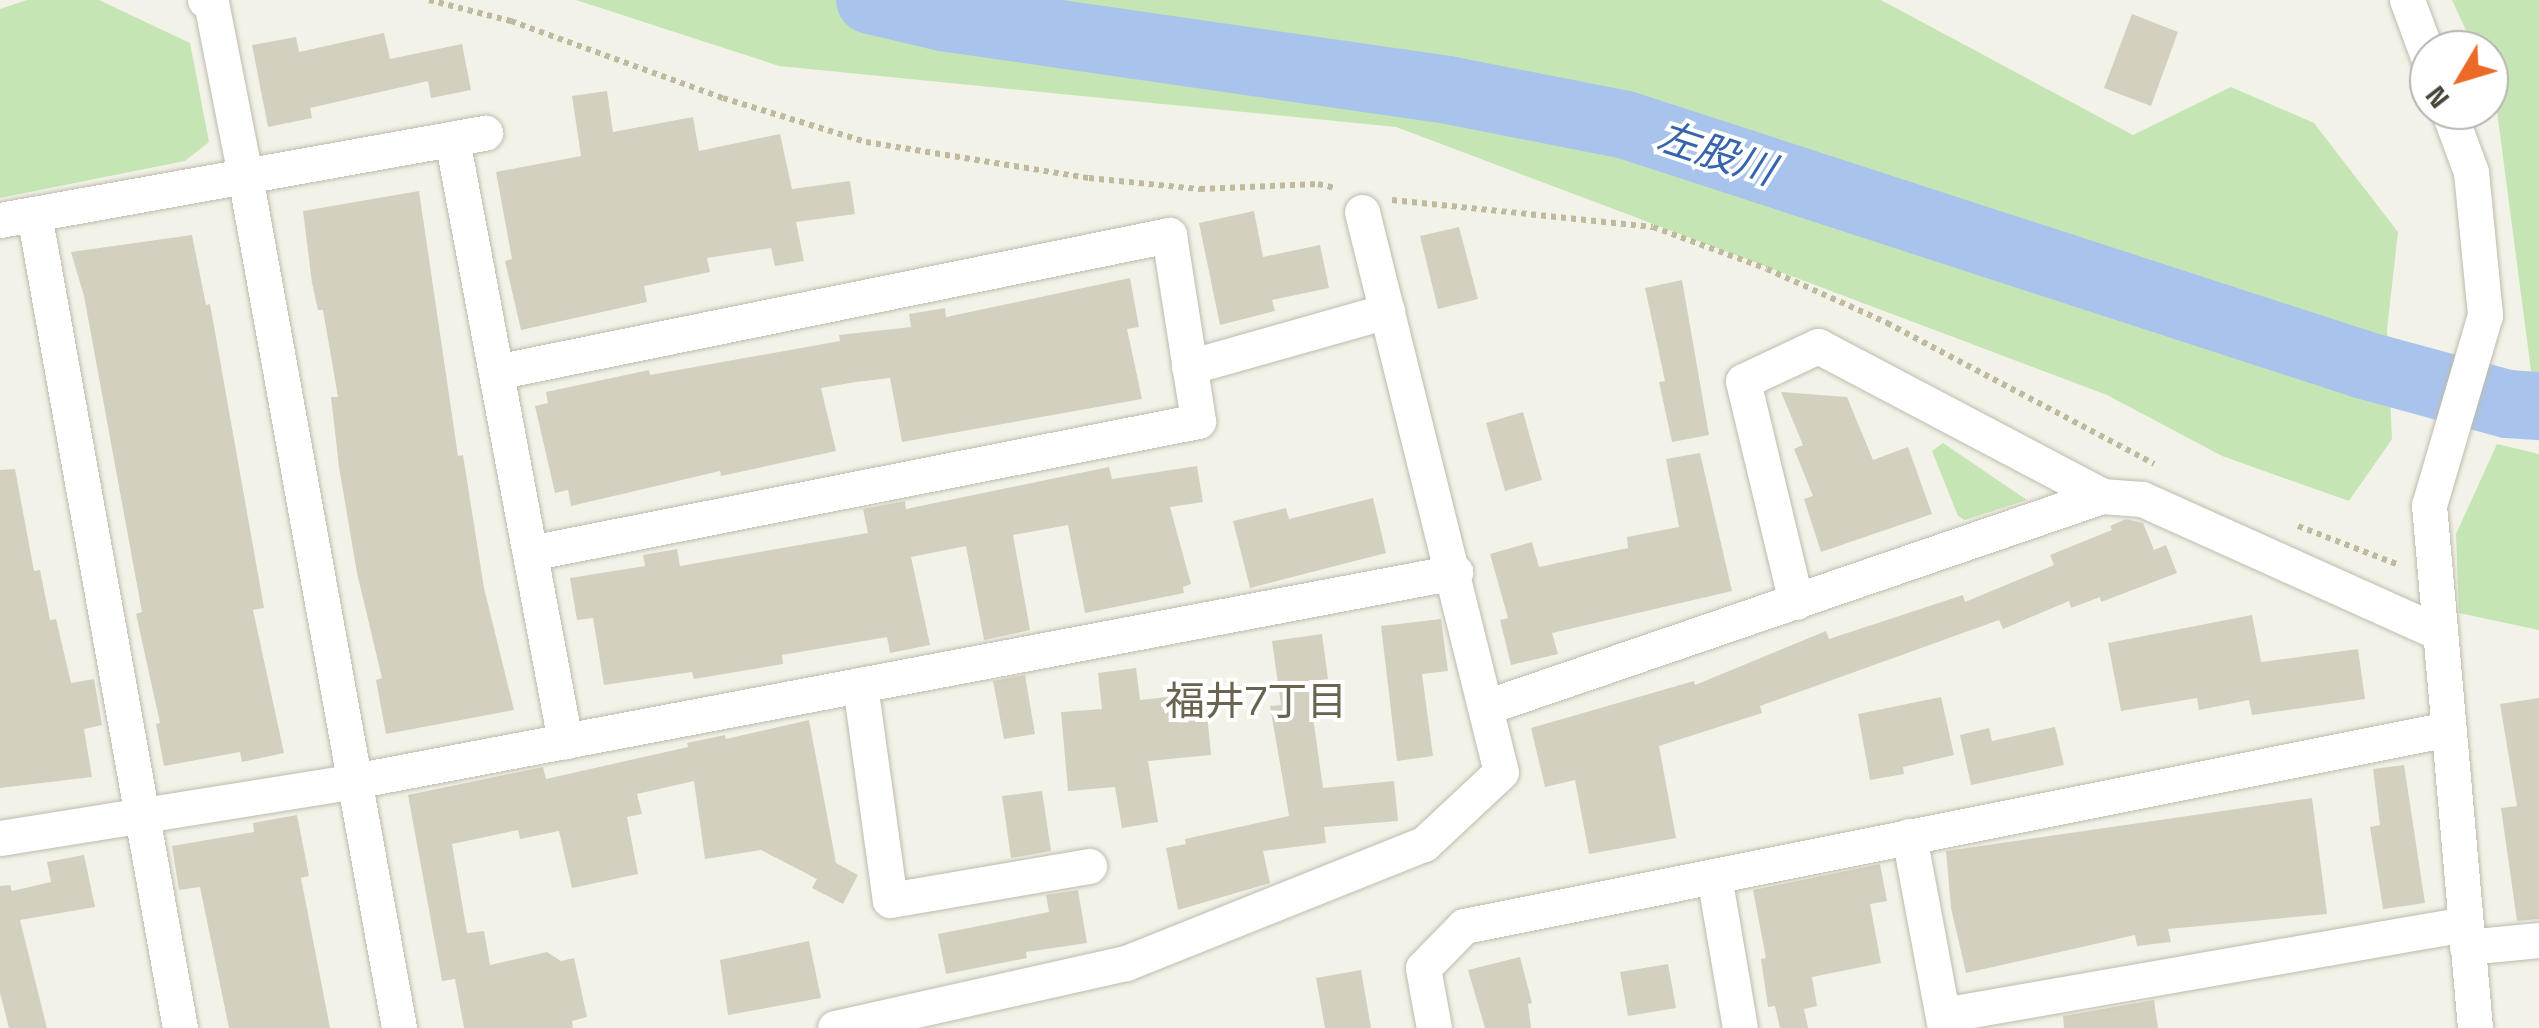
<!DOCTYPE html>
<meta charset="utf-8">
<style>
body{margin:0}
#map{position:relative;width:2539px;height:1028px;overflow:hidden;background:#f3f2e9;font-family:"Space Grotesk","Noto Sans JP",sans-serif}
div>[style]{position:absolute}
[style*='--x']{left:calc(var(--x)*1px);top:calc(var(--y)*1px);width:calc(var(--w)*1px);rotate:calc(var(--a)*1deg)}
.green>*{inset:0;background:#c6e5b4}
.river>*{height:68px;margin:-34px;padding:0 34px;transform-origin:34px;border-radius:34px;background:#a9c4ec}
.building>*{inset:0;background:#d4d0bf}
.path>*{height:6px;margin-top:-3px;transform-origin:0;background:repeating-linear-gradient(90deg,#bfba9e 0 5px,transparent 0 10px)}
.roads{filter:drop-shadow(0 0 2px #bebbac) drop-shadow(0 0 2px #bebbac)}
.minor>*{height:35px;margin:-17.5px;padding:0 17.5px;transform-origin:17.5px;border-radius:17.5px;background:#fff}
span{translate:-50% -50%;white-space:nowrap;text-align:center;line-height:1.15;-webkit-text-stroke:8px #fff;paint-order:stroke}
.water-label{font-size:40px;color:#3764ac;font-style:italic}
.neighbourhood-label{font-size:40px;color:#69634f}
.north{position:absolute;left:2409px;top:30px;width:100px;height:100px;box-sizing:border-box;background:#fff;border:2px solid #b5b4af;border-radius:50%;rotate:232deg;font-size:28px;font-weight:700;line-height:40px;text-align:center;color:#464338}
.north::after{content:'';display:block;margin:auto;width:35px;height:45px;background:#ec6a27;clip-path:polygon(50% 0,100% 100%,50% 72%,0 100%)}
</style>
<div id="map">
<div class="green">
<i style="clip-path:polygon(27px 0,99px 0,190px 43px,209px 142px,185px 161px,0 198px,0 9px)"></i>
<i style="clip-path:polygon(576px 0,1881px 0,2133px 135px,2231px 87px,2314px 123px,2398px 232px,2387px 330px,2392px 439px,2349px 501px,2222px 456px,2107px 395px,1396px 127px,779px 66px)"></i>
<i style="clip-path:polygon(2452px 0,2539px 0,2539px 389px,2533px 386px,2495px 96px,2489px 82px,2489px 50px,2475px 50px)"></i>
<i style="clip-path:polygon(1943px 443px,2027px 500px,1965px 520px,1958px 516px,1932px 451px)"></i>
<i style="clip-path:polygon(2497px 444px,2539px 454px,2539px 630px,2459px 613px,2456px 534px)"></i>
</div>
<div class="river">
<i style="--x:870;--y:0;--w:74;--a:13.3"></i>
<i style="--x:942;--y:17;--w:511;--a:8.21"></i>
<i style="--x:1448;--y:90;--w:181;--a:11.1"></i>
<i style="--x:1626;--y:125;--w:776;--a:18.01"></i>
<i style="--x:2364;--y:365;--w:149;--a:15.2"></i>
<i style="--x:2508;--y:404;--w:31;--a:4"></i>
</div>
<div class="building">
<i style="clip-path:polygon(2132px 14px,2178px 32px,2151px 106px,2104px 88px)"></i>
<i style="clip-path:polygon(384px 33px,390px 59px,462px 44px,471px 90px,431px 98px,428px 81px,310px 108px,312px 118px,268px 127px,252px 45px,296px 37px,299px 52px)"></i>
<i style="clip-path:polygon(607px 91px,613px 132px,693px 117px,699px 151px,780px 134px,792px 189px,850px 181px,855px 214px,796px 222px,804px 261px,775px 266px,771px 248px,707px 258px,710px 272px,644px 286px,647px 302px,521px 330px,505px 261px,512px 259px,496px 172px,581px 156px,572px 96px)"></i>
<i style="clip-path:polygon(419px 191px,458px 456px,463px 455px,484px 588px,514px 710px,386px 734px,376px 680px,382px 678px,357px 573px,339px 467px,331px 397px,338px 397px,323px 310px,318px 310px,312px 283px,303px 211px)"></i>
<i style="clip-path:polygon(1254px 211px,1263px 257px,1320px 245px,1329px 288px,1272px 300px,1275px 311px,1220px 325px,1199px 223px)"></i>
<i style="clip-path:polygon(1459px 227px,1478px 299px,1438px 309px,1420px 236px)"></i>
<i style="clip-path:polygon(192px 235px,206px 305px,210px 304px,264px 608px,253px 610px,284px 753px,242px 762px,240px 752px,164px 766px,156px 724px,160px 723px,136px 614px,142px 612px,84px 296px,71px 252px)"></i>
<i style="clip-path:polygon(1130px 278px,1139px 327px,1127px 329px,1142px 399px,902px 442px,890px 378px,856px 382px,821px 388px,836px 451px,721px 476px,720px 471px,571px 506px,568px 490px,555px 493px,535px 406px,548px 403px,546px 392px,649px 370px,650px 375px,840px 341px,839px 335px,911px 327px,909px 314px,945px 308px,946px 317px)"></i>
<i style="clip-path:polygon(1682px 280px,1709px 435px,1672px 442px,1659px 382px,1665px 381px,1645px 288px)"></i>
<i style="clip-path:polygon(1781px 392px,1847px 397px,1873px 460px,1908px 447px,1932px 514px,1821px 552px,1804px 499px,1813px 496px,1794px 449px,1803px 445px)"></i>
<i style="clip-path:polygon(1523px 412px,1542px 480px,1505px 491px,1486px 423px)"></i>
<i style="clip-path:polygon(1700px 453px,1732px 591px,1552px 633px,1558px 654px,1511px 665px,1500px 620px,1508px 618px,1490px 554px,1532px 542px,1539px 567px,1628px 548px,1627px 537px,1679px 527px,1666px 459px)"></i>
<i style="clip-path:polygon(1197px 466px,1203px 502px,1170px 507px,1191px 584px,1183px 587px,1184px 593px,1085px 613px,1068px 525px,1013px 535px,1030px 630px,1017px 633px,984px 640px,966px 546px,911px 557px,930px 645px,890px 653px,887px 637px,782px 655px,783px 664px,694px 679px,692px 672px,604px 685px,593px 618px,577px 620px,570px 578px,645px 566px,643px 555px,677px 549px,680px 566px,868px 533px,863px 509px,905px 501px,906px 509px,1109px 467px,1112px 479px)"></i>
<i style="clip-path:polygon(15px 469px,34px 571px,40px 570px,50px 620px,56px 619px,71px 683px,94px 679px,102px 725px,84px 729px,92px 777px,0 788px,0 470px)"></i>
<i style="clip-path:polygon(1373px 498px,1386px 553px,1250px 588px,1233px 521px,1286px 508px,1289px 519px)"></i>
<i style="clip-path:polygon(2126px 519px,2143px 523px,2154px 550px,2166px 545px,2177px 573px,2101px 602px,2100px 597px,2071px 608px,2069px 601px,2003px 629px,1999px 620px,1760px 706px,1762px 713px,1659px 746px,1676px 838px,1589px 854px,1575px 780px,1545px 787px,1531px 728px,1694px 681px,1695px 685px,1826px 631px,1829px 639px,1963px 595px,1965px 602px,2054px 565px,2050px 555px,2112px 530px,2110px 526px)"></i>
<i style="clip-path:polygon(2252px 615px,2261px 662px,2358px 649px,2365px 699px,2252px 715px,2249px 700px,2199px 710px,2197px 698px,2121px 711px,2108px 643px)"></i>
<i style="clip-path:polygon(1441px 619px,1448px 671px,1422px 674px,1433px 756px,1397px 761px,1381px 626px)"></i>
<i style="clip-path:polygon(1322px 634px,1328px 679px,1308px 682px,1323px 788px,1394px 781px,1398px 821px,1324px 827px,1326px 843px,1263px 851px,1270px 883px,1178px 910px,1166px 848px,1186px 844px,1185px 839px,1289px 816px,1270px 706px,1281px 705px,1272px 641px)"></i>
<i style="clip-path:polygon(1136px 668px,1140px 700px,1205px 693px,1211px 755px,1148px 761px,1158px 822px,1122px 828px,1115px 787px,1068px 791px,1061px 712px,1102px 709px,1098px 673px)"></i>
<i style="clip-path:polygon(1025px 675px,1035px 734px,1004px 739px,993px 681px)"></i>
<i style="clip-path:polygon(1941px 697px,1954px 755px,1903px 767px,1904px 774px,1870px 780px,1858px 714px)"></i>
<i style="clip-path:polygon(2539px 698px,2539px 919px,2517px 921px,2501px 808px,2517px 806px,2500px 704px)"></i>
<i style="clip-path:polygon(809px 720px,836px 863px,858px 875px,843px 904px,812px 888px,817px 879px,761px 850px,705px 859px,694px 781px,637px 794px,642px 814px,627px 817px,638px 874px,572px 888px,559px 831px,520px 839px,518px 830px,452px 844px,467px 933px,484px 931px,490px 965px,547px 952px,561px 961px,574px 958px,587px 1017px,572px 1021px,573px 1028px,464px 1028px,455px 979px,442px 981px,408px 795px,543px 767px,546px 779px,688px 747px,687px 743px,725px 735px,726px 739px)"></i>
<i style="clip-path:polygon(2055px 727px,2064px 765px,1971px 785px,1960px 735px,1989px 728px,1992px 741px)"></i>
<i style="clip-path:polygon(2404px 765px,2425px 903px,2383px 909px,2370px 827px,2380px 825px,2373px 769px)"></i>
<i style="clip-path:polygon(1042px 791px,1051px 851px,1011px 858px,1002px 796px)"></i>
<i style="clip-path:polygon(2312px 798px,2327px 914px,2168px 929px,2171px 942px,2137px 946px,2135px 935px,1966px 973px,1951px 908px,1946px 851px)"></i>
<i style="clip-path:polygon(297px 815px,309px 876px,301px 878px,330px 1028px,229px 1028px,200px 887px,179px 890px,172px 846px,254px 832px,253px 823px)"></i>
<i style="clip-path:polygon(84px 855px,95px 907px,20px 920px,47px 1028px,9px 1028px,0 993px,0 886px,10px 885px,12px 891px,51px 882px,47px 862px)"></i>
<i style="clip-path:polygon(1880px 864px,1887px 901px,1870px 904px,1881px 963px,1812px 977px,1817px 1006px,1804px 1009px,1808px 1028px,1780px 1028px,1775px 1006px,1768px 1007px,1761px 959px,1766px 958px,1753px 890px)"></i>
<i style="clip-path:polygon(1078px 890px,1087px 943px,1026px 952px,1027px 958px,946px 974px,938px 934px,1049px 912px,1046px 895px)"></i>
<i style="clip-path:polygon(809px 941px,821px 998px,728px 1015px,720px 960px)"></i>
<i style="clip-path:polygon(1520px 957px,1532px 1003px,1528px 1004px,1531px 1028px,1485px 1028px,1468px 970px)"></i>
<i style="clip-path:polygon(1668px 964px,1676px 1008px,1628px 1016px,1620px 972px)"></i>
<i style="clip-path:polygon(1361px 970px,1371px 1028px,1325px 1028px,1316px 978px)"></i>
<i style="clip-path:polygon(2154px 1000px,2158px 1028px,2064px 1028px,2063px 1016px)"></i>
</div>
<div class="path">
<i style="--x:429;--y:0;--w:85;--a:14.4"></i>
<i style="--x:511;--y:21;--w:226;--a:20"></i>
<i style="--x:723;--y:98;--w:150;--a:17.1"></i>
<i style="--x:866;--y:142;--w:226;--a:9.2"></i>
<i style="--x:1089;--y:178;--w:112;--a:5.7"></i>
<i style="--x:1200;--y:189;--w:118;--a:-2.4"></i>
<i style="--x:1318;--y:184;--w:18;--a:13"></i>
<i style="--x:1392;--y:200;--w:262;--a:5.9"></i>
<i style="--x:1653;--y:227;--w:121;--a:20.2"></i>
<i style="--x:1767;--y:269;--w:132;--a:24.2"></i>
<i style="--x:1887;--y:323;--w:302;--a:27.8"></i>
<i style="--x:2298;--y:526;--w:108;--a:21.1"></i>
</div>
<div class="roads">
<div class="minor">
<i style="--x:205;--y:0;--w:6;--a:18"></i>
<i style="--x:211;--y:2;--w:177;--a:78.9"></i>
<i style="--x:245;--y:176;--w:866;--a:79.75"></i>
<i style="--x:2407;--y:0;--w:63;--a:69.6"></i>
<i style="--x:2448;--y:110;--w:66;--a:69.6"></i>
<i style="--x:2471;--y:172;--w:144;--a:84.4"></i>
<i style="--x:2485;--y:315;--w:198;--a:106.4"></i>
<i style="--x:2429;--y:505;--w:525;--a:84.97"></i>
<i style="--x:452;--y:139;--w:613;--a:79.37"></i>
<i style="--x:34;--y:214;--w:827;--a:79.83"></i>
<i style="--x:0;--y:220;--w:493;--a:-10.2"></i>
<i style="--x:1189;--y:367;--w:206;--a:-15.8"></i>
<i style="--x:496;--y:372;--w:687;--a:-11.51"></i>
<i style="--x:1169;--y:235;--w:188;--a:81.1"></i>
<i style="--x:1198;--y:421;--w:681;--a:168.82"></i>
<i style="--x:1796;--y:602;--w:227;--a:-103.5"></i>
<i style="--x:1743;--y:381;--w:83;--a:-25"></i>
<i style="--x:1818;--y:346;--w:321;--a:27.8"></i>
<i style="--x:2102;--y:496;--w:40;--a:4.3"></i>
<i style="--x:2142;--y:499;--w:327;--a:24.2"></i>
<i style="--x:860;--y:685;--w:217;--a:82.1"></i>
<i style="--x:890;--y:900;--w:202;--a:-9.7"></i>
<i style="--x:1486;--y:707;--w:651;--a:-18.91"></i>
<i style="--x:1909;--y:836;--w:195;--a:79.4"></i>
<i style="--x:0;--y:838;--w:359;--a:-9.1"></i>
<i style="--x:354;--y:781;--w:1121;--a:-10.75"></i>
<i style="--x:1714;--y:876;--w:154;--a:80.3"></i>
<i style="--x:2467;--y:947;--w:72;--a:-5.6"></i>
<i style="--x:1943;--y:1015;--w:530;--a:-9.89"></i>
<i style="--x:835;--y:1028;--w:298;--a:-12.6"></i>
<i style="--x:1126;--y:963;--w:321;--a:-21.8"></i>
<i style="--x:1424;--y:844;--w:105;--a:-43.1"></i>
<i style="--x:1501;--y:772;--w:577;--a:-103.94"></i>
<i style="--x:1434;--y:1028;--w:61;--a:-100.4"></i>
<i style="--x:1423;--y:968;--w:59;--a:-45.7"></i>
<i style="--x:1464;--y:926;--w:1004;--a:-11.32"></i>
</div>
</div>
<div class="water-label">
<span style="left:1716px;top:154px;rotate:18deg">左股川</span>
</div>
<div class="neighbourhood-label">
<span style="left:1256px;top:702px">福井7丁目</span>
</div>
<div class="north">N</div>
</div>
